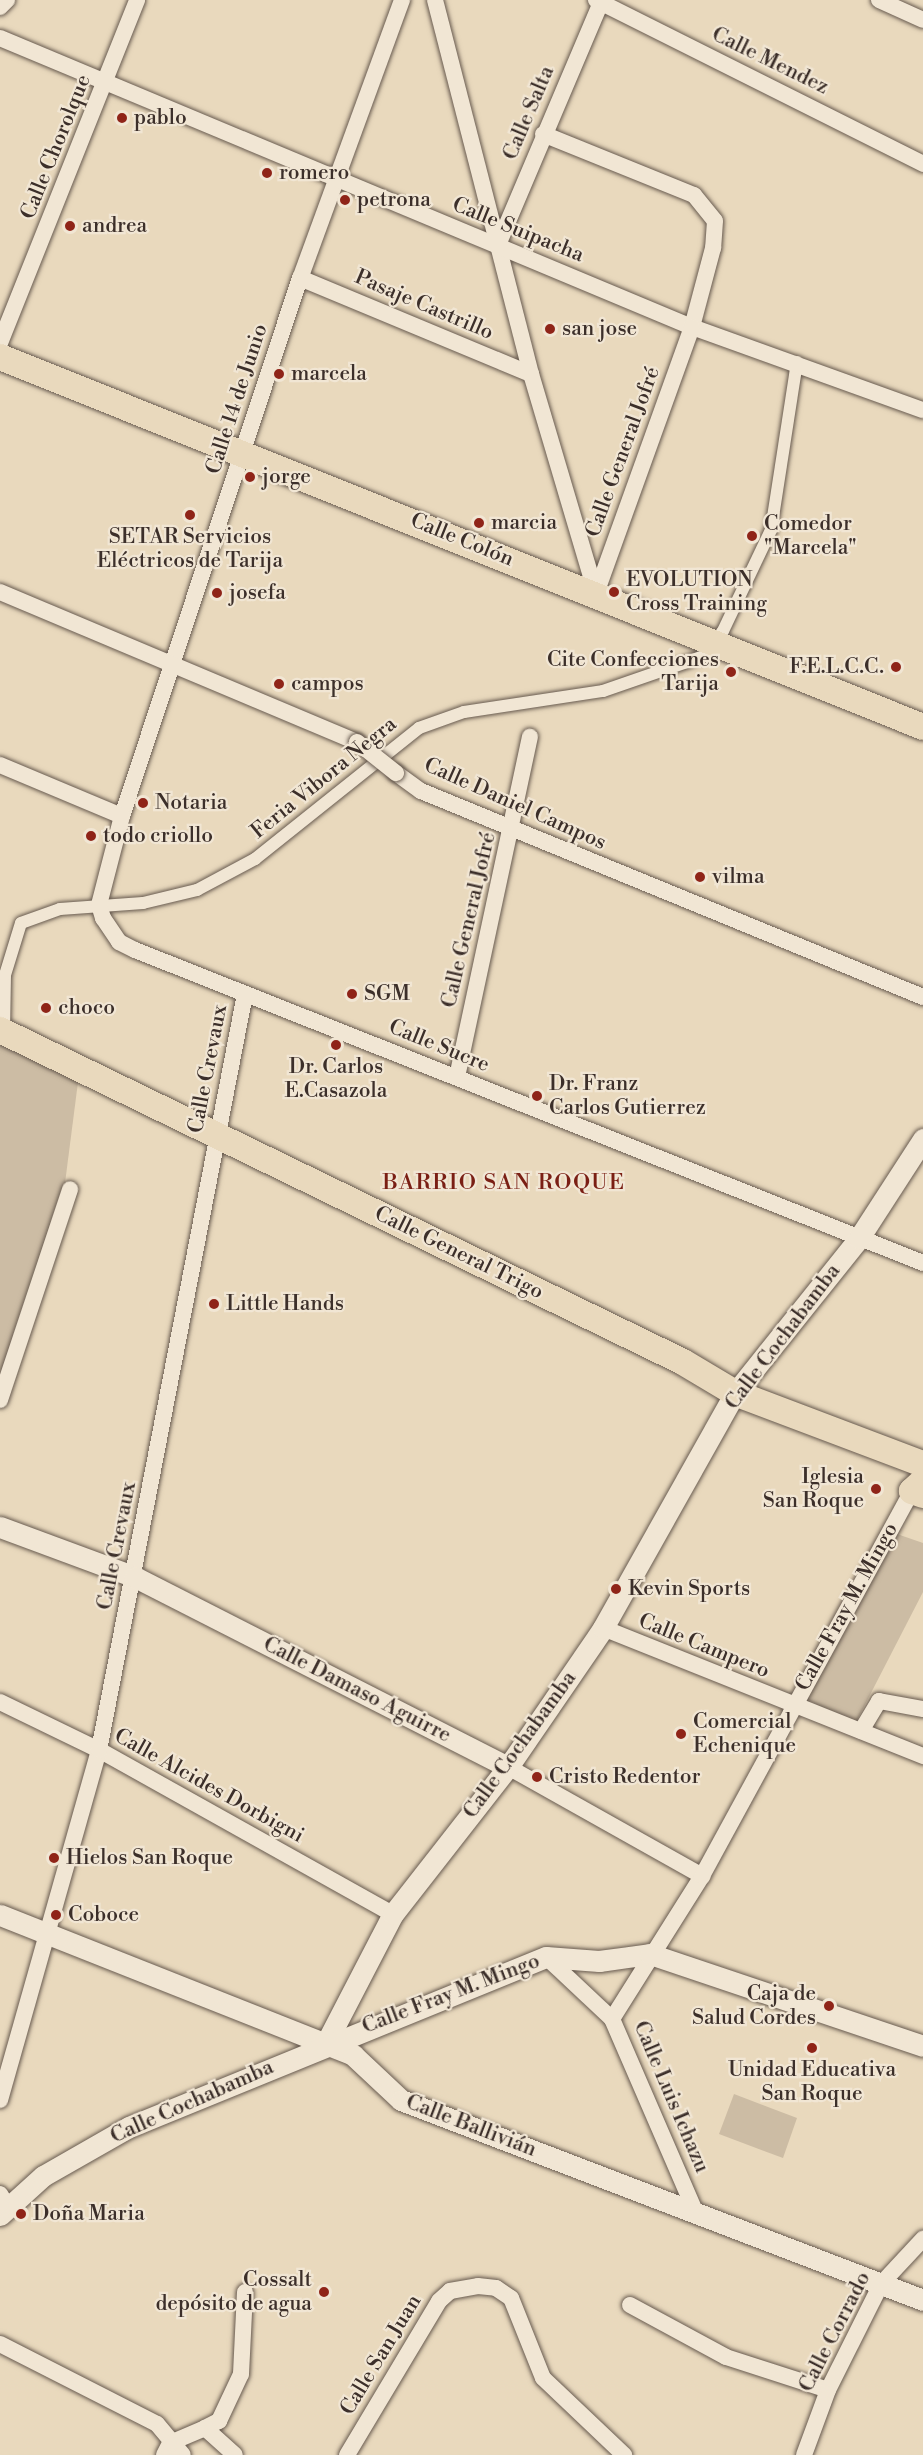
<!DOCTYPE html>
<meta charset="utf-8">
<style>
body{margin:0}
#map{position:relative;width:923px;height:2455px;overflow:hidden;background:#e9d9bd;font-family:"Libre Bodoni",serif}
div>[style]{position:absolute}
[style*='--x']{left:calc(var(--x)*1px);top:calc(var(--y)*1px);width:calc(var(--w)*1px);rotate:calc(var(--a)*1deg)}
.green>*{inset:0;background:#ccbca4}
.roads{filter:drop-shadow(0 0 2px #675a4f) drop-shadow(0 0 2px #675a4f)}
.pedestrian>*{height:12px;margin:-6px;padding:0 6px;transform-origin:6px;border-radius:6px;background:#f1e6d4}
.minor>*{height:16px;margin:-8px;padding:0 8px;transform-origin:8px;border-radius:8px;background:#f1e6d4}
.tertiary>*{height:21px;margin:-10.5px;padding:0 10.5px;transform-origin:10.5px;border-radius:10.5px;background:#f1e6d4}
.primary>*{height:26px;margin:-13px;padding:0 13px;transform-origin:13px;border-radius:13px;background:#e9d9bd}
.bridges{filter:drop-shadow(0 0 2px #675a4f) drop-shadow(0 0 2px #675a4f)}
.minor-bridge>*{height:16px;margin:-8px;padding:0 8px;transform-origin:8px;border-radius:8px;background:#f1e6d4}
.dots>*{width:16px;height:16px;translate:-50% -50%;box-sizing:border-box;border:3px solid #f1e6d4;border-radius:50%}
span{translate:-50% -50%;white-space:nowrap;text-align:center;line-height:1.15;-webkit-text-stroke:4.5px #f1e6d4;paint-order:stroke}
.street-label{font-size:21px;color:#3c2f2a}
.poi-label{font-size:21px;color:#3c2f2a}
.left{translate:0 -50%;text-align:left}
.right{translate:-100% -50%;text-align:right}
.neighbourhood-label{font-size:22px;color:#7a1f14;letter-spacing:1.5px}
</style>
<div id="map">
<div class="green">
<i style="clip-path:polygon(0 1044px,78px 1082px,65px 1183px,0 1380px)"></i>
<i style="clip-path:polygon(897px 1534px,923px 1543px,923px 1592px,855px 1724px,802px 1697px)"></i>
<i style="clip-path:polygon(734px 2094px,797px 2118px,783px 2158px,719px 2134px)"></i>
</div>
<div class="roads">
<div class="pedestrian">
<i style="--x:4;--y:1032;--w:57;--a:-89"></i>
<i style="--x:5;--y:975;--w:54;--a:-72.9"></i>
<i style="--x:21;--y:923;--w:41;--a:-19.7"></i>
<i style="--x:60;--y:909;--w:83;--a:-4.1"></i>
<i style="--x:143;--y:903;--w:56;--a:-13.5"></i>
<i style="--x:197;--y:890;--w:66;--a:-28.1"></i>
<i style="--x:255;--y:859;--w:210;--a:-38.6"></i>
<i style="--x:419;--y:728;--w:48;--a:-19.6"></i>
<i style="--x:464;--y:712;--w:141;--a:-8.6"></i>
<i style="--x:603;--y:691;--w:107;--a:-19.1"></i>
<i style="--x:704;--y:656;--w:31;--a:-53"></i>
<i style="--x:723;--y:631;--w:112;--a:-64.6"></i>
<i style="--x:771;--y:530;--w:170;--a:-81.2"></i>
</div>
<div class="minor">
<i style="--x:402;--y:0;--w:296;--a:110.1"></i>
<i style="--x:300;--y:278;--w:567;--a:108.31"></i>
<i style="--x:122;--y:816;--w:92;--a:104.5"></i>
<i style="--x:99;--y:905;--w:14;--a:73"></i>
<i style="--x:103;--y:918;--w:29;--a:56"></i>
<i style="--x:119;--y:942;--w:18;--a:27"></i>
<i style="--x:135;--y:950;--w:848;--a:21.66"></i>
<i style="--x:435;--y:0;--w:386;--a:75.6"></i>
<i style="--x:531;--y:374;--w:228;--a:73.5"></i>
<i style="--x:596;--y:0;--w:366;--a:26.6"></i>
<i style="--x:879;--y:0;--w:48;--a:24.4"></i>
<i style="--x:0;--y:7;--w:10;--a:-45"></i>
<i style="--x:0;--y:38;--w:750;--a:22.67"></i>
<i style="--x:692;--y:327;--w:245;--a:19.8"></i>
<i style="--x:543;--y:134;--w:163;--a:22"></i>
<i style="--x:694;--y:195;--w:33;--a:51"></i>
<i style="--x:715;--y:221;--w:27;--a:94"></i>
<i style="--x:713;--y:248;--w:82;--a:104.9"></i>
<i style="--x:692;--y:327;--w:283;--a:109.8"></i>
<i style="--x:498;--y:245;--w:266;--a:-67"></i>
<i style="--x:300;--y:278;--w:250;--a:22.6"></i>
<i style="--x:0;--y:343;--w:369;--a:-68.2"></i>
<i style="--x:0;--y:592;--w:387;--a:22.8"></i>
<i style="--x:0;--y:765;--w:132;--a:22.7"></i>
<i style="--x:396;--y:773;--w:31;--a:36"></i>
<i style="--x:421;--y:791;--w:543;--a:22.31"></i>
<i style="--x:457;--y:1077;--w:348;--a:-77.9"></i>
<i style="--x:0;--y:1400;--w:222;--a:-71.6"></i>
<i style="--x:603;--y:1628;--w:345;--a:21.8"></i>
<i style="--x:0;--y:1702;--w:110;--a:25.9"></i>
<i style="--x:99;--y:1750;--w:337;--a:29.2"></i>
<i style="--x:861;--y:1731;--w:35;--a:-59"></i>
<i style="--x:879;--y:1701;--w:45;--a:10.3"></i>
<i style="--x:508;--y:1767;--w:223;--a:29.3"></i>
<i style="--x:546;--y:1957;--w:91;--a:43.2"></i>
<i style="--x:612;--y:2019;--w:209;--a:66.6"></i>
<i style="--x:612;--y:2019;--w:169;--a:-57.8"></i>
<i style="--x:702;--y:1876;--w:439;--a:-61.4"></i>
<i style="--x:0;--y:2100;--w:364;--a:-74.2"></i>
<i style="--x:99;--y:1750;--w:770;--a:-79.07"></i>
<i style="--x:0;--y:2194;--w:13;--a:58"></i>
<i style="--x:630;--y:2305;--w:109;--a:28.4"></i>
<i style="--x:726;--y:2357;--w:107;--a:17.9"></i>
<i style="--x:0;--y:2344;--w:176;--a:27"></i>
<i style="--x:157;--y:2424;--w:40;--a:50"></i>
<i style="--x:205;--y:2428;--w:16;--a:-27"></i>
<i style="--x:219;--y:2421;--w:52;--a:-64.9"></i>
<i style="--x:241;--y:2374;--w:82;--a:-87.2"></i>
<i style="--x:164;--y:2455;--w:13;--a:-63"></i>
<i style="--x:170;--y:2443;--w:38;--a:-23"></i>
<i style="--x:205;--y:2428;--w:40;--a:42"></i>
<i style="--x:347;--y:2455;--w:179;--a:-59.1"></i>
<i style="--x:439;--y:2301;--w:15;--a:-42"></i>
<i style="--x:450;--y:2291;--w:28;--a:-10"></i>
<i style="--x:478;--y:2286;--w:18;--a:6"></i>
<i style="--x:496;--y:2288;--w:18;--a:34"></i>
<i style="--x:511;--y:2298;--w:86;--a:68.2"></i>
<i style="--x:543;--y:2378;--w:112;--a:43.5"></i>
<i style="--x:804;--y:2455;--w:69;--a:-69.7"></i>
<i style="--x:828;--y:2390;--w:119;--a:-63.4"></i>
<i style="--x:881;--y:2284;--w:62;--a:-47"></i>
</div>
<div class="tertiary">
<i style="--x:0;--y:1527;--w:144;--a:20.3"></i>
<i style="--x:135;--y:1577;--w:419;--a:27"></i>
<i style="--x:0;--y:1915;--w:380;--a:21.6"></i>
<i style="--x:353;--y:2055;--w:66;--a:43.2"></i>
<i style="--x:401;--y:2100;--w:559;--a:20.96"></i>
<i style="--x:326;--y:2043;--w:145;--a:-62.6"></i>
<i style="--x:393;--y:1914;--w:187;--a:-52"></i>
<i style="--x:508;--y:1767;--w:168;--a:-55.6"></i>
<i style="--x:603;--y:1628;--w:270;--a:-60.7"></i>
<i style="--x:735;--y:1393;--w:198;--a:-51.3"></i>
<i style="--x:859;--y:1238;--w:118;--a:-57.1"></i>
<i style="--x:0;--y:2215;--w:58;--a:-42.2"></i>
<i style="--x:43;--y:2176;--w:99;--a:-29.7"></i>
<i style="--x:129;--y:2127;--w:450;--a:-22.2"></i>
<i style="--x:546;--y:1957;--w:53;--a:4.3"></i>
<i style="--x:599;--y:1961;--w:51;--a:-7.8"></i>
<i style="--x:650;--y:1954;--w:288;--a:18.6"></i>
</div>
<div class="primary">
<i style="--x:0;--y:357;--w:994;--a:21.84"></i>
<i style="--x:0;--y:1030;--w:759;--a:25.92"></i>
<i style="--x:683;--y:1362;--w:61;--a:30.8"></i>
<i style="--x:735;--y:1393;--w:201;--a:20.7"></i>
<i style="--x:923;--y:1481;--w:15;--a:138"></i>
<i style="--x:912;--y:1491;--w:12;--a:20"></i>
</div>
</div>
<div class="bridges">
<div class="minor-bridge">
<i style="--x:357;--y:742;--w:50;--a:38.5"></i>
</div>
</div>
<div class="dots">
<i style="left:122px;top:118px;background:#8f2418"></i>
<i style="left:267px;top:173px;background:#8f2418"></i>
<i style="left:345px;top:200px;background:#8f2418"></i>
<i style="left:70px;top:226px;background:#8f2418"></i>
<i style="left:550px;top:329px;background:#8f2418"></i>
<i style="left:279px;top:374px;background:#8f2418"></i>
<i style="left:250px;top:477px;background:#8f2418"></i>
<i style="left:190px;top:515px;background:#8f2418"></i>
<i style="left:479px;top:523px;background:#8f2418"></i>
<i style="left:752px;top:536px;background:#8f2418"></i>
<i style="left:614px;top:592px;background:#8f2418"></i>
<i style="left:217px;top:593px;background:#8f2418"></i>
<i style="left:896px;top:667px;background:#8f2418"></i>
<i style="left:731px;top:672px;background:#8f2418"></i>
<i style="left:279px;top:684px;background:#8f2418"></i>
<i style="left:143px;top:803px;background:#8f2418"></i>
<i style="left:91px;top:836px;background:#8f2418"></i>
<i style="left:700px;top:877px;background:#8f2418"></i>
<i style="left:352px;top:994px;background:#8f2418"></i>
<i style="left:46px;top:1008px;background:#8f2418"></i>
<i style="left:336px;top:1045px;background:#8f2418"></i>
<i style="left:537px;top:1096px;background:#8f2418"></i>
<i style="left:214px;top:1304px;background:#8f2418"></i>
<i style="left:876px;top:1489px;background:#8f2418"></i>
<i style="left:616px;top:1589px;background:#8f2418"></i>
<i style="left:681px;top:1734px;background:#8f2418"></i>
<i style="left:537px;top:1777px;background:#8f2418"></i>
<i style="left:54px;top:1858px;background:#8f2418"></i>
<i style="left:56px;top:1915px;background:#8f2418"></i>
<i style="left:829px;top:2006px;background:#8f2418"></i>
<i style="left:812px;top:2048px;background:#8f2418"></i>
<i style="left:21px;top:2214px;background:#8f2418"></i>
<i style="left:324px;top:2292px;background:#8f2418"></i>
</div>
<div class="street-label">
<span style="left:770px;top:61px;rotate:26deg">Calle Mendez</span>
<span style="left:529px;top:113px;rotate:-67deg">Calle Salta</span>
<span style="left:56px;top:147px;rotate:-68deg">Calle Chorolque</span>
<span style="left:518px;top:230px;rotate:22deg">Calle Suipacha</span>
<span style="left:424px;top:305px;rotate:23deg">Pasaje Castrillo</span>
<span style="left:237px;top:399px;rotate:-72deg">Calle 14 de Junio</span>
<span style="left:623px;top:452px;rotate:-70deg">Calle General Jofré</span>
<span style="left:462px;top:540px;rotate:22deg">Calle Colón</span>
<span style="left:324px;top:778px;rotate:-39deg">Feria Vibora Negra</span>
<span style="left:515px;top:804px;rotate:24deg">Calle Daniel Campos</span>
<span style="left:469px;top:920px;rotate:-77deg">Calle General Jofré</span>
<span style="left:439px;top:1046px;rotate:22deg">Calle Sucre</span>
<span style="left:208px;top:1069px;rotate:-79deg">Calle Crevaux</span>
<span style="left:459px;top:1253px;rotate:26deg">Calle General Trigo</span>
<span style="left:783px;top:1337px;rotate:-53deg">Calle Cochabamba</span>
<span style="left:117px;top:1546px;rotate:-79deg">Calle Crevaux</span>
<span style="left:847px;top:1607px;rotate:-61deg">Calle Fray M. Mingo</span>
<span style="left:704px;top:1646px;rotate:22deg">Calle Campero</span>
<span style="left:357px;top:1690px;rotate:27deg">Calle Damaso Aguirre</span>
<span style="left:520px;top:1745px;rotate:-54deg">Calle Cochabamba</span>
<span style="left:209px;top:1786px;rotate:29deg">Calle Alcides Dorbigni</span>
<span style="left:451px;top:1994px;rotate:-21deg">Calle Fray M. Mingo</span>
<span style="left:671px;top:2097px;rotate:67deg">Calle Luis Ichazu</span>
<span style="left:192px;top:2102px;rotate:-24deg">Calle Cochabamba</span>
<span style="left:471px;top:2126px;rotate:21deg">Calle Ballivián</span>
<span style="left:835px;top:2332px;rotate:-63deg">Calle Corrado</span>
<span style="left:381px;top:2355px;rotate:-59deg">Calle San Juan</span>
</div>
<div class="poi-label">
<span class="left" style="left:134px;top:118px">pablo</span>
<span class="left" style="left:279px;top:173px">romero</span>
<span class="left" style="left:357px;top:200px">petrona</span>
<span class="left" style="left:82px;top:226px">andrea</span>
<span class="left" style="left:562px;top:329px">san jose</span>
<span class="left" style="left:291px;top:374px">marcela</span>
<span class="left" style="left:262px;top:477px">jorge</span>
<span class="left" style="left:491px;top:523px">marcia</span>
<span class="left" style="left:764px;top:536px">Comedor<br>"Marcela"</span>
<span style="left:190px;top:549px">SETAR Servicios<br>Eléctricos de Tarija</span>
<span class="left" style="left:626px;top:592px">EVOLUTION<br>Cross Training</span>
<span class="left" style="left:229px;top:593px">josefa</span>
<span class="right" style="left:719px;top:672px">Cite Confecciones<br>Tarija</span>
<span class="right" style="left:884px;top:667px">F.E.L.C.C.</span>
<span class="left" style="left:291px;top:684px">campos</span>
<span class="left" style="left:155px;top:803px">Notaria</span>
<span class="left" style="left:103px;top:836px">todo criollo</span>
<span class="left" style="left:712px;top:877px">vilma</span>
<span class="left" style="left:364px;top:994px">SGM</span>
<span class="left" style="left:58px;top:1008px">choco</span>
<span style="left:336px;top:1079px">Dr. Carlos<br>E.Casazola</span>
<span class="left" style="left:549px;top:1096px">Dr. Franz<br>Carlos Gutierrez</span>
<span class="left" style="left:226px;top:1304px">Little Hands</span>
<span class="right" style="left:864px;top:1489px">Iglesia<br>San Roque</span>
<span class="left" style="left:628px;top:1589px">Kevin Sports</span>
<span class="left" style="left:693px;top:1734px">Comercial<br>Echenique</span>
<span class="left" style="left:549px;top:1777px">Cristo Redentor</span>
<span class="left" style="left:66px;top:1858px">Hielos San Roque</span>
<span class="left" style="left:68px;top:1915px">Coboce</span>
<span class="right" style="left:816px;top:2006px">Caja de<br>Salud Cordes</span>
<span style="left:812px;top:2082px">Unidad Educativa<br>San Roque</span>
<span class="left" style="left:33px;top:2214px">Doña Maria</span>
<span class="right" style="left:312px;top:2292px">Cossalt<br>depósito de agua</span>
</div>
<div class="neighbourhood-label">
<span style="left:504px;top:1183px">BARRIO SAN ROQUE</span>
</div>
</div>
